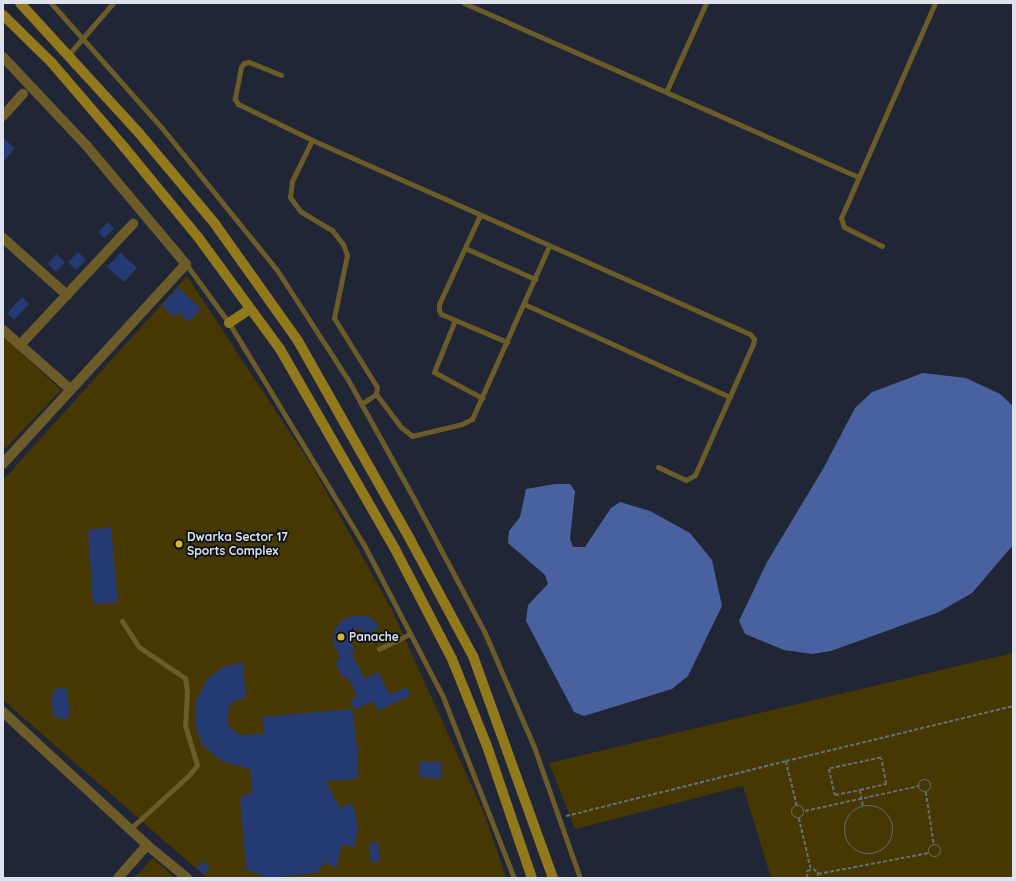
<!DOCTYPE html>
<style>
body{margin:0}
#map{position:relative;width:1016px;height:881px;overflow:hidden;background:#202635;font-family:Quicksand,sans-serif}
div>[style]{position:absolute}
[style*='--x']{left:calc(var(--x)*1px);top:calc(var(--y)*1px);width:calc(var(--w)*1px);rotate:calc(var(--a)*1deg)}
.green>*{inset:0;background:#463800}
.water>*{inset:0;background:#49619e}
.building>*{inset:0;background:#253a73}
.path>*{height:1.5px;margin-top:-0.75px;transform-origin:0;background:repeating-linear-gradient(90deg,#666c79 0 4px,transparent 0 6px)}
.path>.ring{margin:-0.75px;padding:0;box-sizing:content-box;background:none;border:1.5px solid #666c79;border-radius:50%}
.lane>*{height:5px;margin:-2.5px;padding:0 2.5px;transform-origin:2.5px;border-radius:2.5px;background:#6b5c29}
.street>*{height:10px;margin:-5px;padding:0 5px;transform-origin:5px;border-radius:5px;background:#6b5c29}
.secondary>*{height:10px;margin:-5px;padding:0 5px;transform-origin:5px;border-radius:5px;background:#92791c}
.dots>*{width:11px;height:11px;translate:-50% -50%;box-sizing:border-box;border:2px solid #0d0f16;border-radius:50%}
span{translate:-50% -50%;white-space:nowrap;text-align:center;line-height:1.15;-webkit-text-stroke:3.5px #0d0f16;paint-order:stroke}
.poi-label{font-size:12px;color:#dde2ec;font-weight:700}
.left{translate:0 -50%;text-align:left}
.frame{position:absolute;inset:0;border:4px solid #dde2ec;pointer-events:none}
</style>
<div id="map">
<div class="green">
<i style="clip-path:polygon(187px 276px,312px 466px,391px 608px,485px 815px,506px 878px,207px 878px,3px 700px,3px 480px)"></i>
<i style="clip-path:polygon(3px 336px,61px 390px,3px 451px)"></i>
<i style="clip-path:polygon(1013px 653px,1013px 878px,771px 878px,743px 786px,575px 829px,549px 763px)"></i>
<i style="clip-path:polygon(153px 858px,175px 878px,134px 878px)"></i>
</div>
<div class="water">
<i style="clip-path:polygon(923px 373px,966px 378px,1000px 394px,1013px 406px,1013px 545px,972px 593px,939px 612px,831px 651px,812px 654px,784px 650px,745px 634px,739px 621px,767px 562px,823px 469px,855px 408px,872px 392px)"></i>
<i style="clip-path:polygon(555px 484px,570px 484px,575px 491px,570px 539px,573px 547px,585px 547px,611px 508px,620px 502px,650px 511px,690px 533px,712px 560px,722px 606px,688px 676px,672px 689px,584px 716px,574px 712px,526px 621px,528px 605px,548px 584px,545px 575px,508px 543px,509px 531px,520px 517px,526px 489px)"></i>
</div>
<div class="building">
<i style="clip-path:polygon(3px 138px,15px 148px,3px 162px)"></i>
<i style="clip-path:polygon(108px 222px,114px 229px,104px 238px,98px 232px)"></i>
<i style="clip-path:polygon(78px 252px,86px 260px,76px 270px,68px 262px)"></i>
<i style="clip-path:polygon(121px 253px,137px 268px,124px 282px,107px 267px)"></i>
<i style="clip-path:polygon(56px 254px,65px 262px,56px 272px,48px 264px)"></i>
<i style="clip-path:polygon(178px 287px,201px 309px,189px 322px,178px 312px,174px 317px,162px 305px)"></i>
<i style="clip-path:polygon(22px 297px,29px 304px,14px 320px,7px 313px)"></i>
<i style="clip-path:polygon(111px 527px,118px 602px,93px 604px,88px 530px)"></i>
<i style="clip-path:polygon(353px 616px,368px 616px,376px 622px,379px 628px,366px 635px,359px 628px,348px 634px,355px 652px,352px 654px,365px 679px,378px 672px,390px 695px,407px 687px,411px 695px,378px 711px,373px 701px,355px 710px,350px 700px,357px 696px,347px 676px,343px 678px,335px 662px,341px 659px,333px 643px,335px 629px,342px 620px)"></i>
<i style="clip-path:polygon(243px 662px,246px 697px,231px 703px,227px 716px,229px 727px,241px 735px,264px 734px,262px 717px,352px 709px,357px 745px,358px 779px,326px 781px,340px 808px,352px 803px,358px 824px,355px 847px,342px 845px,336px 868px,325px 862px,317px 873px,267px 878px,246px 869px,240px 798px,252px 792px,250px 769px,223px 762px,202px 745px,195px 725px,196px 701px,207px 679px,223px 667px)"></i>
<i style="clip-path:polygon(67px 688px,70px 718px,58px 719px,58px 716px,53px 716px,52px 695px,55px 695px,54px 689px)"></i>
<i style="clip-path:polygon(419px 762px,441px 762px,441px 779px,420px 777px)"></i>
<i style="clip-path:polygon(378px 842px,380px 862px,371px 863px,369px 843px)"></i>
<i style="clip-path:polygon(202px 861px,210px 868px,204px 875px,196px 868px)"></i>
</div>
<div class="path">
<i style="--x:786;--y:761;--w:234;--a:-13.6"></i>
<i class="ring" style="left:919px;top:780px;width:10.5px;height:10.5px"></i>
<i style="--x:860;--y:790;--w:27;--a:-13"></i>
<i style="--x:886;--y:784;--w:26;--a:-101"></i>
<i style="--x:881;--y:758;--w:53;--a:168.1"></i>
<i style="--x:829;--y:769;--w:27;--a:77"></i>
<i style="--x:835;--y:795;--w:25;--a:-11"></i>
<i style="--x:860;--y:790;--w:16;--a:79"></i>
<i style="--x:926;--y:792;--w:54;--a:81.4"></i>
<i class="ring" style="left:845px;top:806px;width:46.5px;height:46.5px"></i>
<i class="ring" style="left:792px;top:806px;width:10.5px;height:10.5px"></i>
<i style="--x:805;--y:811;--w:117;--a:-12.4"></i>
<i style="--x:566;--y:816;--w:227;--a:-14"></i>
<i style="--x:786;--y:761;--w:46;--a:76.3"></i>
<i style="--x:799;--y:818;--w:52;--a:76.8"></i>
<i class="ring" style="left:929px;top:845px;width:10.5px;height:10.5px"></i>
<i style="--x:818;--y:874;--w:113;--a:-10.7"></i>
<i style="--x:807;--y:878;--w:7;--a:-90"></i>
<i style="--x:807;--y:871;--w:6;--a:-18"></i>
<i style="--x:813;--y:869;--w:6;--a:31"></i>
<i style="--x:818;--y:872;--w:6;--a:90"></i>
</div>
<div class="lane">
<i style="--x:51;--y:3;--w:167;--a:48.4"></i>
<i style="--x:162;--y:128;--w:183;--a:51"></i>
<i style="--x:277;--y:270;--w:129;--a:57.1"></i>
<i style="--x:347;--y:378;--w:136;--a:61"></i>
<i style="--x:413;--y:497;--w:152;--a:62.1"></i>
<i style="--x:484;--y:631;--w:123;--a:66.6"></i>
<i style="--x:533;--y:744;--w:142;--a:70.7"></i>
<i style="--x:464;--y:3;--w:431;--a:23.8"></i>
<i style="--x:69;--y:54;--w:67;--a:-49.2"></i>
<i style="--x:281;--y:75;--w:35;--a:-158"></i>
<i style="--x:248;--y:62;--w:4;--a:166"></i>
<i style="--x:244;--y:63;--w:5;--a:127"></i>
<i style="--x:241;--y:67;--w:33;--a:101"></i>
<i style="--x:235;--y:99;--w:6;--a:59"></i>
<i style="--x:238;--y:104;--w:82;--a:25.9"></i>
<i style="--x:312;--y:140;--w:479;--a:23.9"></i>
<i style="--x:750;--y:334;--w:6;--a:51"></i>
<i style="--x:754;--y:339;--w:5;--a:101"></i>
<i style="--x:753;--y:344;--w:143;--a:113.9"></i>
<i style="--x:695;--y:475;--w:10;--a:151"></i>
<i style="--x:686;--y:480;--w:31;--a:-155"></i>
<i style="--x:666;--y:92;--w:98;--a:-65.8"></i>
<i style="--x:312;--y:140;--w:46;--a:116"></i>
<i style="--x:292;--y:181;--w:16;--a:97"></i>
<i style="--x:290;--y:197;--w:17;--a:54"></i>
<i style="--x:300;--y:211;--w:37;--a:31"></i>
<i style="--x:332;--y:230;--w:18;--a:52"></i>
<i style="--x:343;--y:244;--w:12;--a:70"></i>
<i style="--x:347;--y:255;--w:64;--a:101.7"></i>
<i style="--x:334;--y:318;--w:81;--a:58.1"></i>
<i style="--x:377;--y:387;--w:7;--a:98"></i>
<i style="--x:376;--y:394;--w:18;--a:146"></i>
<i style="--x:480;--y:215;--w:98;--a:114.7"></i>
<i style="--x:439;--y:304;--w:6;--a:90"></i>
<i style="--x:439;--y:310;--w:4;--a:63"></i>
<i style="--x:441;--y:314;--w:72;--a:23"></i>
<i style="--x:882;--y:246;--w:42;--a:-153.4"></i>
<i style="--x:844;--y:227;--w:9;--a:-108"></i>
<i style="--x:841;--y:218;--w:235;--a:-66.4"></i>
<i style="--x:465;--y:248;--w:77;--a:23.9"></i>
<i style="--x:186;--y:264;--w:73;--a:53.9"></i>
<i style="--x:229;--y:323;--w:258;--a:58.7"></i>
<i style="--x:363;--y:543;--w:174;--a:62.5"></i>
<i style="--x:443;--y:697;--w:194;--a:68.6"></i>
<i style="--x:524;--y:304;--w:226;--a:24.3"></i>
<i style="--x:455;--y:320;--w:56;--a:112"></i>
<i style="--x:434;--y:372;--w:55;--a:28.4"></i>
<i style="--x:376;--y:394;--w:41;--a:52.9"></i>
<i style="--x:401;--y:427;--w:14;--a:39"></i>
<i style="--x:412;--y:436;--w:51;--a:-13.5"></i>
<i style="--x:462;--y:424;--w:11;--a:-27"></i>
<i style="--x:472;--y:419;--w:189;--a:-66"></i>
<i style="--x:122;--y:621;--w:31;--a:57"></i>
<i style="--x:139;--y:647;--w:55;--a:34"></i>
<i style="--x:185;--y:678;--w:12;--a:81"></i>
<i style="--x:187;--y:690;--w:35;--a:93"></i>
<i style="--x:185;--y:725;--w:42;--a:73.3"></i>
<i style="--x:197;--y:765;--w:14;--a:129"></i>
<i style="--x:188;--y:776;--w:79;--a:137.6"></i>
<i style="--x:379;--y:649;--w:34;--a:-26"></i>
</div>
<div class="street">
<i style="--x:3;--y:57;--w:121;--a:46.7"></i>
<i style="--x:86;--y:145;--w:155;--a:50"></i>
<i style="--x:186;--y:264;--w:271;--a:132.5"></i>
<i style="--x:3;--y:116;--w:30;--a:-48"></i>
<i style="--x:3;--y:238;--w:86;--a:41.7"></i>
<i style="--x:3;--y:330;--w:89;--a:41.4"></i>
<i style="--x:20;--y:345;--w:166;--a:-47"></i>
<i style="--x:3;--y:712;--w:196;--a:42.7"></i>
<i style="--x:147;--y:845;--w:52;--a:39.5"></i>
<i style="--x:118;--y:878;--w:44;--a:-48.7"></i>
</div>
<div class="secondary">
<i style="--x:20;--y:3;--w:176;--a:47.5"></i>
<i style="--x:139;--y:133;--w:119;--a:50.1"></i>
<i style="--x:215;--y:224;--w:143;--a:54.6"></i>
<i style="--x:298;--y:341;--w:230;--a:60.5"></i>
<i style="--x:411;--y:541;--w:131;--a:61.7"></i>
<i style="--x:473;--y:656;--w:236;--a:70.2"></i>
<i style="--x:3;--y:15;--w:69;--a:44.4"></i>
<i style="--x:52;--y:63;--w:111;--a:49.4"></i>
<i style="--x:124;--y:147;--w:117;--a:50.6"></i>
<i style="--x:198;--y:237;--w:139;--a:53.8"></i>
<i style="--x:280;--y:349;--w:231;--a:60.1"></i>
<i style="--x:395;--y:549;--w:124;--a:62.6"></i>
<i style="--x:452;--y:659;--w:94;--a:68.1"></i>
<i style="--x:487;--y:746;--w:139;--a:71.2"></i>
<i style="--x:229;--y:323;--w:25;--a:-34"></i>
</div>
<div class="dots">
<i style="left:179px;top:544px;background:#d7b434"></i>
<i style="left:341px;top:637px;background:#d7b434"></i>
</div>
<div class="poi-label">
<span class="left" style="left:187px;top:544px">Dwarka Sector 17<br>Sports Complex</span>
<span class="left" style="left:349px;top:637px">Panache</span>
</div>
<div class="frame"></div>
</div>
